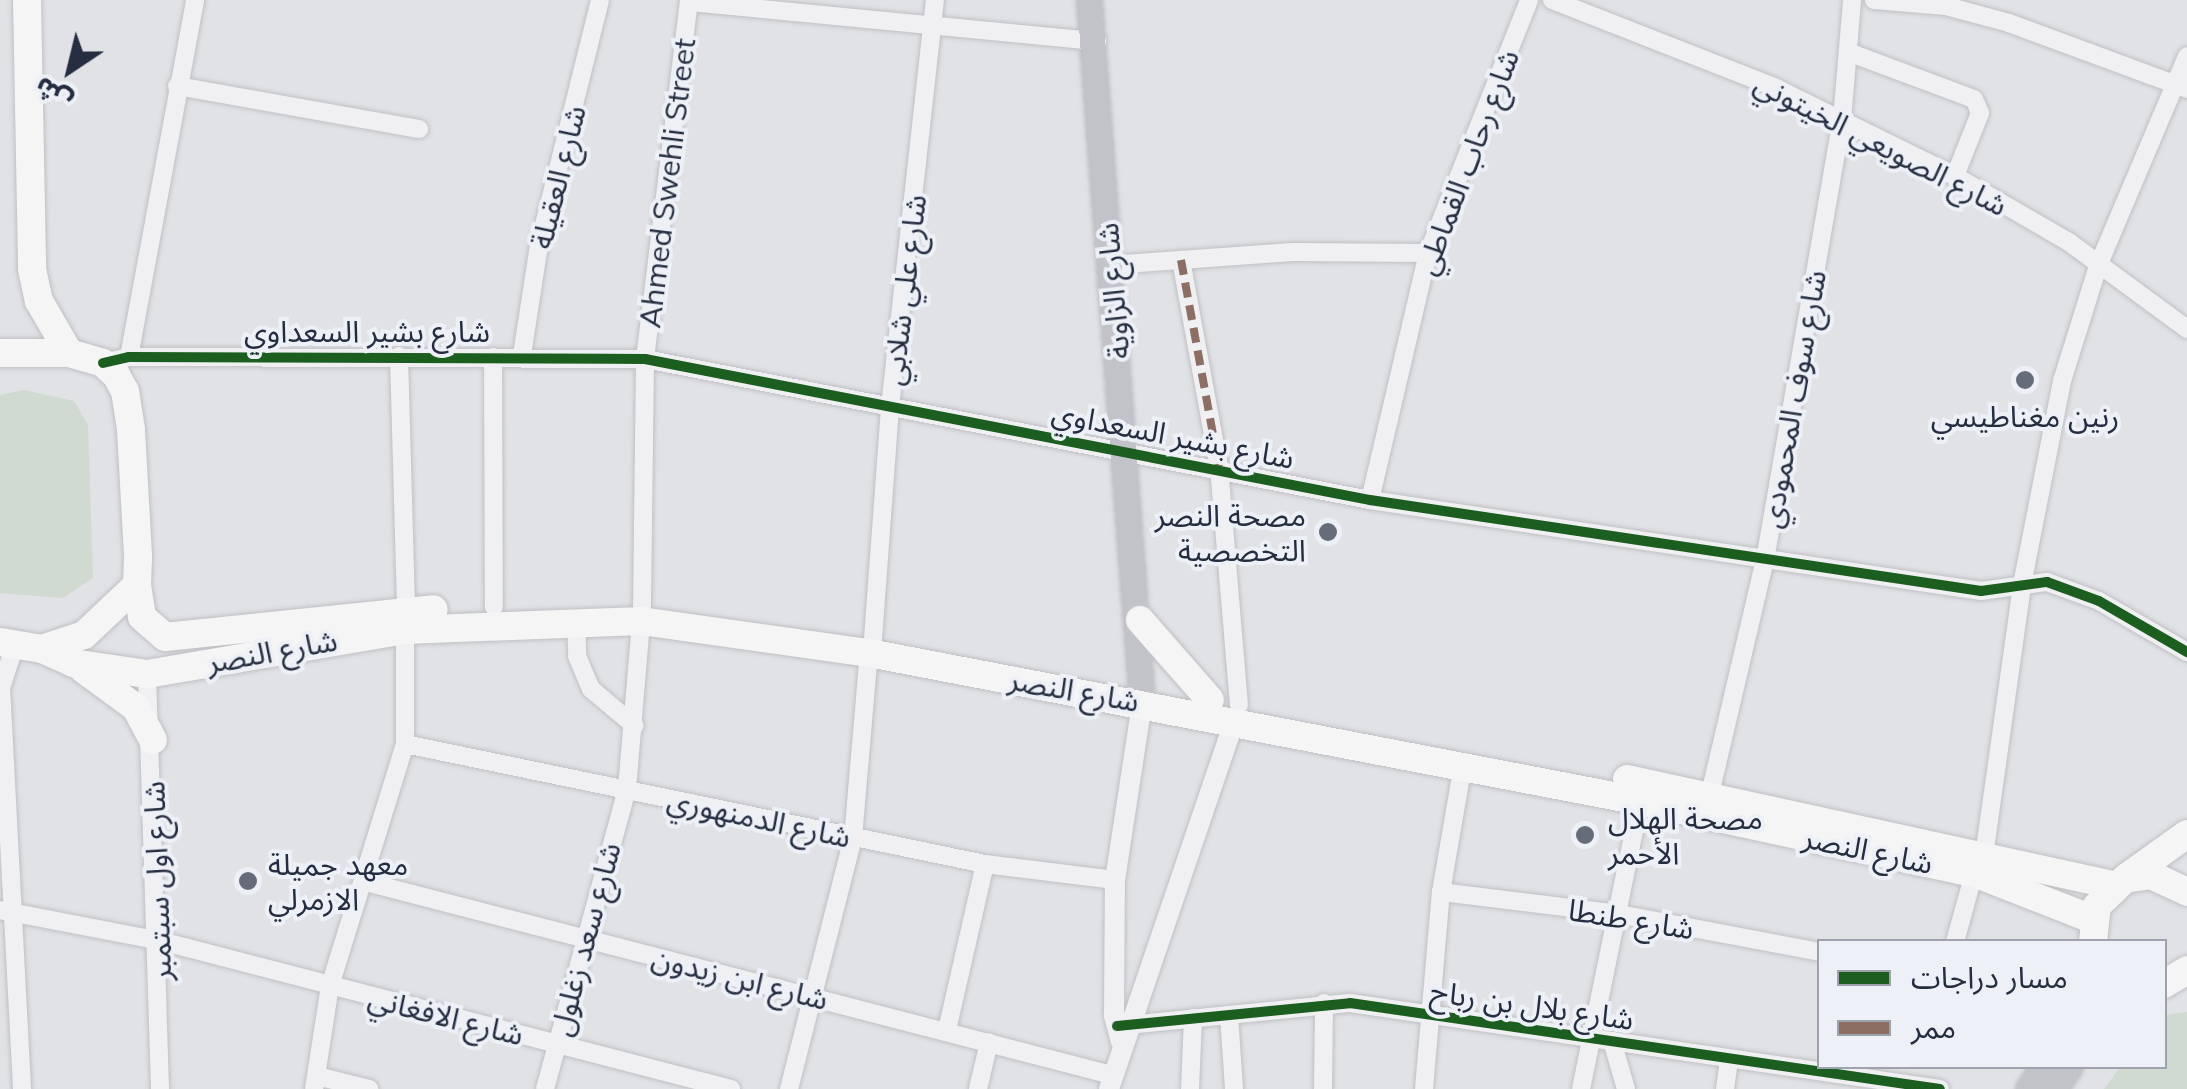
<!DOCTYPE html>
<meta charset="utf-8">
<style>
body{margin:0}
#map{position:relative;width:2187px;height:1089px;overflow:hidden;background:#e1e2e6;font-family:Mulish,"Noto Sans Arabic",sans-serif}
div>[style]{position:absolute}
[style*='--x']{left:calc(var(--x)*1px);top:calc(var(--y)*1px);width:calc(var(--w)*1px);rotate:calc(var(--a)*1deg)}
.green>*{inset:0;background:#d0dad0}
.roads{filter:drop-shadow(0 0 2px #bfc0c4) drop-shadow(0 0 2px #bfc0c4)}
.minor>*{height:18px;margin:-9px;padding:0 9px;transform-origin:9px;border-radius:9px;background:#f0f0f3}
.tertiary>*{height:20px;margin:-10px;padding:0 10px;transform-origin:10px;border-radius:10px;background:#f0f0f3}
.secondary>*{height:25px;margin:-12.5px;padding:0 12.5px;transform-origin:12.5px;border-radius:12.5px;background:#c1c3c9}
.trunk>*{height:28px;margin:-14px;padding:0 14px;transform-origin:14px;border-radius:14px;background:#f5f5f6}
.quiet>*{height:8px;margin-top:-4px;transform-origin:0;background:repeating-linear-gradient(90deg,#8d6e63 0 15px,transparent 0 23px)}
.cycleway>*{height:10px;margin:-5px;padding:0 5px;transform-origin:5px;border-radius:5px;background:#1b5e20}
.dots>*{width:28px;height:28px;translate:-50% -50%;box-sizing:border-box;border:5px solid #edf0f6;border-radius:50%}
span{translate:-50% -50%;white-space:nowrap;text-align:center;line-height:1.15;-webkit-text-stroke:8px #edf0f6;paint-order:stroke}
.street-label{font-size:30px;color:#252d41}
.poi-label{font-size:30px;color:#252d41}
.right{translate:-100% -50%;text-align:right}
.left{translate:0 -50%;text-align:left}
.legend{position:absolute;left:1817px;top:939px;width:350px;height:130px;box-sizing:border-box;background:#edf0f6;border:2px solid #9da2ae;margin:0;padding:12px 18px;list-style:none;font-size:30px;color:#252d41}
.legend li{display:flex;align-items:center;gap:20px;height:50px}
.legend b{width:50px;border:2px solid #9da2ae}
.north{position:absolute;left:20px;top:20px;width:100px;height:100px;-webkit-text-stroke:8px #edf0f6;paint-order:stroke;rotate:215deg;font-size:28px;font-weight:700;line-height:40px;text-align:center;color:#252d41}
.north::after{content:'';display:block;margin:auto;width:35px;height:45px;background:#252d41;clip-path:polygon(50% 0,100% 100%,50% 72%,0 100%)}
</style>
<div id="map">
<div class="green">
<i style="clip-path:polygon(24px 390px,74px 401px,88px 425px,93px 578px,63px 598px,0 593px,0 395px)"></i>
<i style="clip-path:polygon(2187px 1012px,2187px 1089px,2104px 1089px,2120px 1067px,2164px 1066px,2165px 1015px)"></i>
</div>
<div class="roads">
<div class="minor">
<i style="--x:1552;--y:0;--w:241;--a:21.4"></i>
<i style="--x:1776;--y:88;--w:199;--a:26.2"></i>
<i style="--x:1955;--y:176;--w:132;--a:30.1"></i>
<i style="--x:2069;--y:242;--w:147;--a:36.4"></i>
<i style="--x:1874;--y:0;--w:72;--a:4.8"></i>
<i style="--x:1946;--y:6;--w:65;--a:15.1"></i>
<i style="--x:2009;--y:23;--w:190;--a:20.3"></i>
<i style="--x:689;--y:2;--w:410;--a:5.5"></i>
<i style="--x:1848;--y:52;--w:134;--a:20.5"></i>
<i style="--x:1974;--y:99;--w:15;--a:67"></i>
<i style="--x:1980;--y:113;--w:68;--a:111.6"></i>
<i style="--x:177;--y:86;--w:246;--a:10.1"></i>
<i style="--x:1181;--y:260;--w:210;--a:79.6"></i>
<i style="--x:1219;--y:467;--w:239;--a:85.2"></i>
<i style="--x:1110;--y:265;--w:183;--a:-4.1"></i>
<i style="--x:1293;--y:252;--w:135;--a:0.4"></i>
<i style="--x:522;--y:355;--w:111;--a:-81.2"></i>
<i style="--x:539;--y:245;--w:252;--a:-76"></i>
<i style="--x:399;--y:356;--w:255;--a:88.4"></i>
<i style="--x:129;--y:357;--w:363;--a:-79.5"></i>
<i style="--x:493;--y:357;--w:250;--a:89.8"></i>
<i style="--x:103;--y:363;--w:27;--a:-13"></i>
<i style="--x:129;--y:357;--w:516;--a:0.22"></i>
<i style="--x:645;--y:359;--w:739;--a:11.01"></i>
<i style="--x:1370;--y:500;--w:618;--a:8.47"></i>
<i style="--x:1981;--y:591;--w:67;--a:-7.8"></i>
<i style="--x:2047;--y:582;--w:55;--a:20.1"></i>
<i style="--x:2099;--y:601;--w:102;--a:30.1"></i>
<i style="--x:1370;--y:500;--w:254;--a:-76.8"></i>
<i style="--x:1428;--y:253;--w:272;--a:-68.2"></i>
<i style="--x:642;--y:606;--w:247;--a:-89.3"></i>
<i style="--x:645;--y:359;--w:362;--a:-83"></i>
<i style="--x:576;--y:619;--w:37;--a:88"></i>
<i style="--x:577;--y:656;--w:36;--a:67"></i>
<i style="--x:591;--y:689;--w:57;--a:40.1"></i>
<i style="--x:873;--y:639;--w:233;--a:-85.8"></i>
<i style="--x:890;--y:407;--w:409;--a:-83.7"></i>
<i style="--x:12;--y:654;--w:35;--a:108"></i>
<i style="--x:1;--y:687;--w:403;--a:87"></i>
<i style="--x:147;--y:674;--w:415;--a:88.2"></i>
<i style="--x:405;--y:744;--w:592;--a:11.69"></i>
<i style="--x:985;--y:864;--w:131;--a:7"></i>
<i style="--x:1710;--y:794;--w:240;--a:-76.8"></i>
<i style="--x:1765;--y:560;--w:447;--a:-80.1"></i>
<i style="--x:1842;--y:120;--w:120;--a:-85.2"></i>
<i style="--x:1984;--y:856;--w:274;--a:-82"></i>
<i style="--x:2022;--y:585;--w:208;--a:-78.9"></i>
<i style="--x:2062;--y:381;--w:121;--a:-72.6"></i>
<i style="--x:2098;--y:266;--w:228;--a:-67"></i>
<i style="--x:366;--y:882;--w:771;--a:14.51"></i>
<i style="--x:1441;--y:892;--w:179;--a:7"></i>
<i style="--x:1619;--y:914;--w:205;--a:10.7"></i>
<i style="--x:0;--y:910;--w:164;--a:10.9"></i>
<i style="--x:161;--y:941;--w:589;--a:14.56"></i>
<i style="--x:1955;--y:942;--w:72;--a:-74.6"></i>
<i style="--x:1229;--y:1015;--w:74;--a:86.1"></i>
<i style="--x:1119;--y:1026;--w:232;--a:-5.7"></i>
<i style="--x:1350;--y:1003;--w:596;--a:8.29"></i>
<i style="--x:947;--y:1030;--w:170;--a:-77.1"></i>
<i style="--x:1612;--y:1041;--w:50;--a:73.7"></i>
<i style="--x:317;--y:1076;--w:54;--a:14"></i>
<i style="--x:314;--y:1089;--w:104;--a:-81.2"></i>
<i style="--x:330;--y:986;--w:253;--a:-72.8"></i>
<i style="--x:405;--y:744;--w:114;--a:-90"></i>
<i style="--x:545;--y:1089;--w:311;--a:-74.7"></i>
<i style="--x:627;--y:789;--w:169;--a:-85.2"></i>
<i style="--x:789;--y:1089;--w:259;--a:-75.7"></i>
<i style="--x:853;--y:838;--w:186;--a:-85.1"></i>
<i style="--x:978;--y:1089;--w:48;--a:-76.8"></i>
<i style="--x:1190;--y:1089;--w:71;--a:-87.6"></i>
<i style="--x:1323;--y:1089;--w:86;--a:-89.3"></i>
<i style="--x:1424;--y:1089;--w:198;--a:-85.1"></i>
<i style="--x:1441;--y:892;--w:129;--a:-80.2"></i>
<i style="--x:1581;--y:1089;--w:294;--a:-78.4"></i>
<i style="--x:1725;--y:1089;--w:28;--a:-82"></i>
</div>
<div class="tertiary">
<i style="--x:1121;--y:1042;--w:28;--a:-105"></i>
<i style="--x:1114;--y:1015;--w:135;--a:-89.6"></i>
<i style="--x:1115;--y:880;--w:179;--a:-81.3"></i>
<i style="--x:1109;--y:1089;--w:391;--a:-71.2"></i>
</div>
<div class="secondary">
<i style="--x:1089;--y:0;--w:705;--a:85.69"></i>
<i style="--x:2028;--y:1089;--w:27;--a:-57"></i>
<i style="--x:2055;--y:1089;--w:27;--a:-57"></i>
</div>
<div class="trunk">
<i style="--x:27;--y:0;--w:269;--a:88.9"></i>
<i style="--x:32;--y:269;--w:33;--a:78"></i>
<i style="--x:39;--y:301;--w:60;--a:60"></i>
<i style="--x:0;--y:353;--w:69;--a:0"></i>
<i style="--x:69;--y:353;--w:35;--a:16"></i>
<i style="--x:103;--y:363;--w:18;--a:43"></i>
<i style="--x:116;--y:375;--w:18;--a:61"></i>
<i style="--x:125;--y:391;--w:39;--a:81"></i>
<i style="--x:131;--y:430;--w:127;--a:86.8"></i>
<i style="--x:138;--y:557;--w:28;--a:92"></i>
<i style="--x:137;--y:585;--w:73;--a:136.7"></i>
<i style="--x:84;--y:635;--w:44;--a:161.6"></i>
<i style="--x:42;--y:649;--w:43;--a:-170.5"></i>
<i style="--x:137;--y:585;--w:32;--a:81"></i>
<i style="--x:142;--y:617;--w:30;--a:41"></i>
<i style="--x:165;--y:637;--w:270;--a:-5.9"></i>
<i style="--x:1140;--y:620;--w:106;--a:48.8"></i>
<i style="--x:42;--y:649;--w:34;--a:24"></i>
<i style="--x:73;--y:663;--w:75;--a:8.5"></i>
<i style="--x:147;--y:674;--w:262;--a:-9.7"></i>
<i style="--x:405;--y:630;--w:236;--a:-2.2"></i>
<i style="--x:641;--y:621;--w:230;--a:8"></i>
<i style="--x:869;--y:653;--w:785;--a:10.87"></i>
<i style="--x:1640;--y:801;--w:342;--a:12.2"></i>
<i style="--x:1974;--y:873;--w:127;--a:21.3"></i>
<i style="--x:83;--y:669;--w:66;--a:36.3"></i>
<i style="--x:136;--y:708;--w:36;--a:62"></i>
<i style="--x:1627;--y:779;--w:498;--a:12.3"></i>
<i style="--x:2127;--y:877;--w:74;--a:-35.6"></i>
<i style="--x:2093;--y:942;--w:36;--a:-84"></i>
<i style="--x:2097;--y:906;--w:39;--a:-44"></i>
<i style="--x:2125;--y:879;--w:26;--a:-9"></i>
<i style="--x:2151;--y:875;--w:40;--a:25"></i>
<i style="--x:2164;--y:984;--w:27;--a:-31"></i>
</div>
</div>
<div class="quiet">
<i style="--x:1181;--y:260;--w:210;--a:79.6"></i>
</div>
<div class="cycleway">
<i style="--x:103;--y:363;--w:27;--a:-13"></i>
<i style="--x:129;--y:357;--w:516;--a:0.22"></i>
<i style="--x:645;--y:359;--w:739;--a:11.01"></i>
<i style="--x:1370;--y:500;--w:618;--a:8.47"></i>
<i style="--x:1981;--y:591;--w:67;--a:-7.8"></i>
<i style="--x:2047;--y:582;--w:55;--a:20.1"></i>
<i style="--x:2099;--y:601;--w:102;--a:30.1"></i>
<i style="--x:1117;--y:1026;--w:234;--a:-5.6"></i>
<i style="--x:1350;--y:1003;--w:596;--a:8.29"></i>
</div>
<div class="dots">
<i style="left:2025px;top:380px;background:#676c7b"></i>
<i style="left:1328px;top:532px;background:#676c7b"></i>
<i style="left:1585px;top:835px;background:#676c7b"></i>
<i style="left:248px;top:881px;background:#676c7b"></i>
</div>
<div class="street-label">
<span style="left:1881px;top:144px;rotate:27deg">شارع الصويعي الخيتوني</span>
<span style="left:1467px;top:162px;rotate:-69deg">شارع رحاب القماطي</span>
<span style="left:558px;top:177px;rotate:-76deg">شارع العقيلة</span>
<span style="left:667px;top:183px;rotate:-83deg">Ahmed Swehli Street</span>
<span style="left:904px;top:290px;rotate:-83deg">شارع علي شلابي</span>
<span style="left:1113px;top:291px;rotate:-95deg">شارع الزاوية</span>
<span style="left:367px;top:331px">شارع بشير السعداوي</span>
<span style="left:1793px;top:399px;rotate:-80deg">شارع سوف المحمودي</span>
<span style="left:1173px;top:435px;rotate:11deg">شارع بشير السعداوي</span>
<span style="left:272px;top:651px;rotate:-10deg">شارع النصر</span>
<span style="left:1074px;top:690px;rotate:10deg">شارع النصر</span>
<span style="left:759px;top:818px;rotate:12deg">شارع الدمنهوري</span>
<span style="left:1868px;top:850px;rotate:12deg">شارع النصر</span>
<span style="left:157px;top:881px;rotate:-92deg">شارع اول سبتمبر</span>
<span style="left:1631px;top:919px;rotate:9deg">شارع طنطا</span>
<span style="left:585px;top:939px;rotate:-75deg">شارع سعد زغلول</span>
<span style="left:740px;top:978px;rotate:14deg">شارع ابن زيدون</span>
<span style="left:1532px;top:1005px;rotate:8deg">شارع بلال بن رباح</span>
<span style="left:446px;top:1016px;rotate:14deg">شارع الافغاني</span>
</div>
<div class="poi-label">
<span style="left:2025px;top:416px">رنين مغناطيسي</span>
<span class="right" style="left:1306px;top:532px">مصحة النصر<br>التخصصية</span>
<span class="left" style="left:1608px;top:835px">مصحة الهلال<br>الأحمر</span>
<span class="left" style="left:268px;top:881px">معهد جميلة<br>الازمرلي</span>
</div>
<ul class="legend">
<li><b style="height:12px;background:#1b5e20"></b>مسار دراجات</li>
<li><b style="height:12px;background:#8d6e63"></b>ممر</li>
</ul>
<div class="north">ش</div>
</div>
